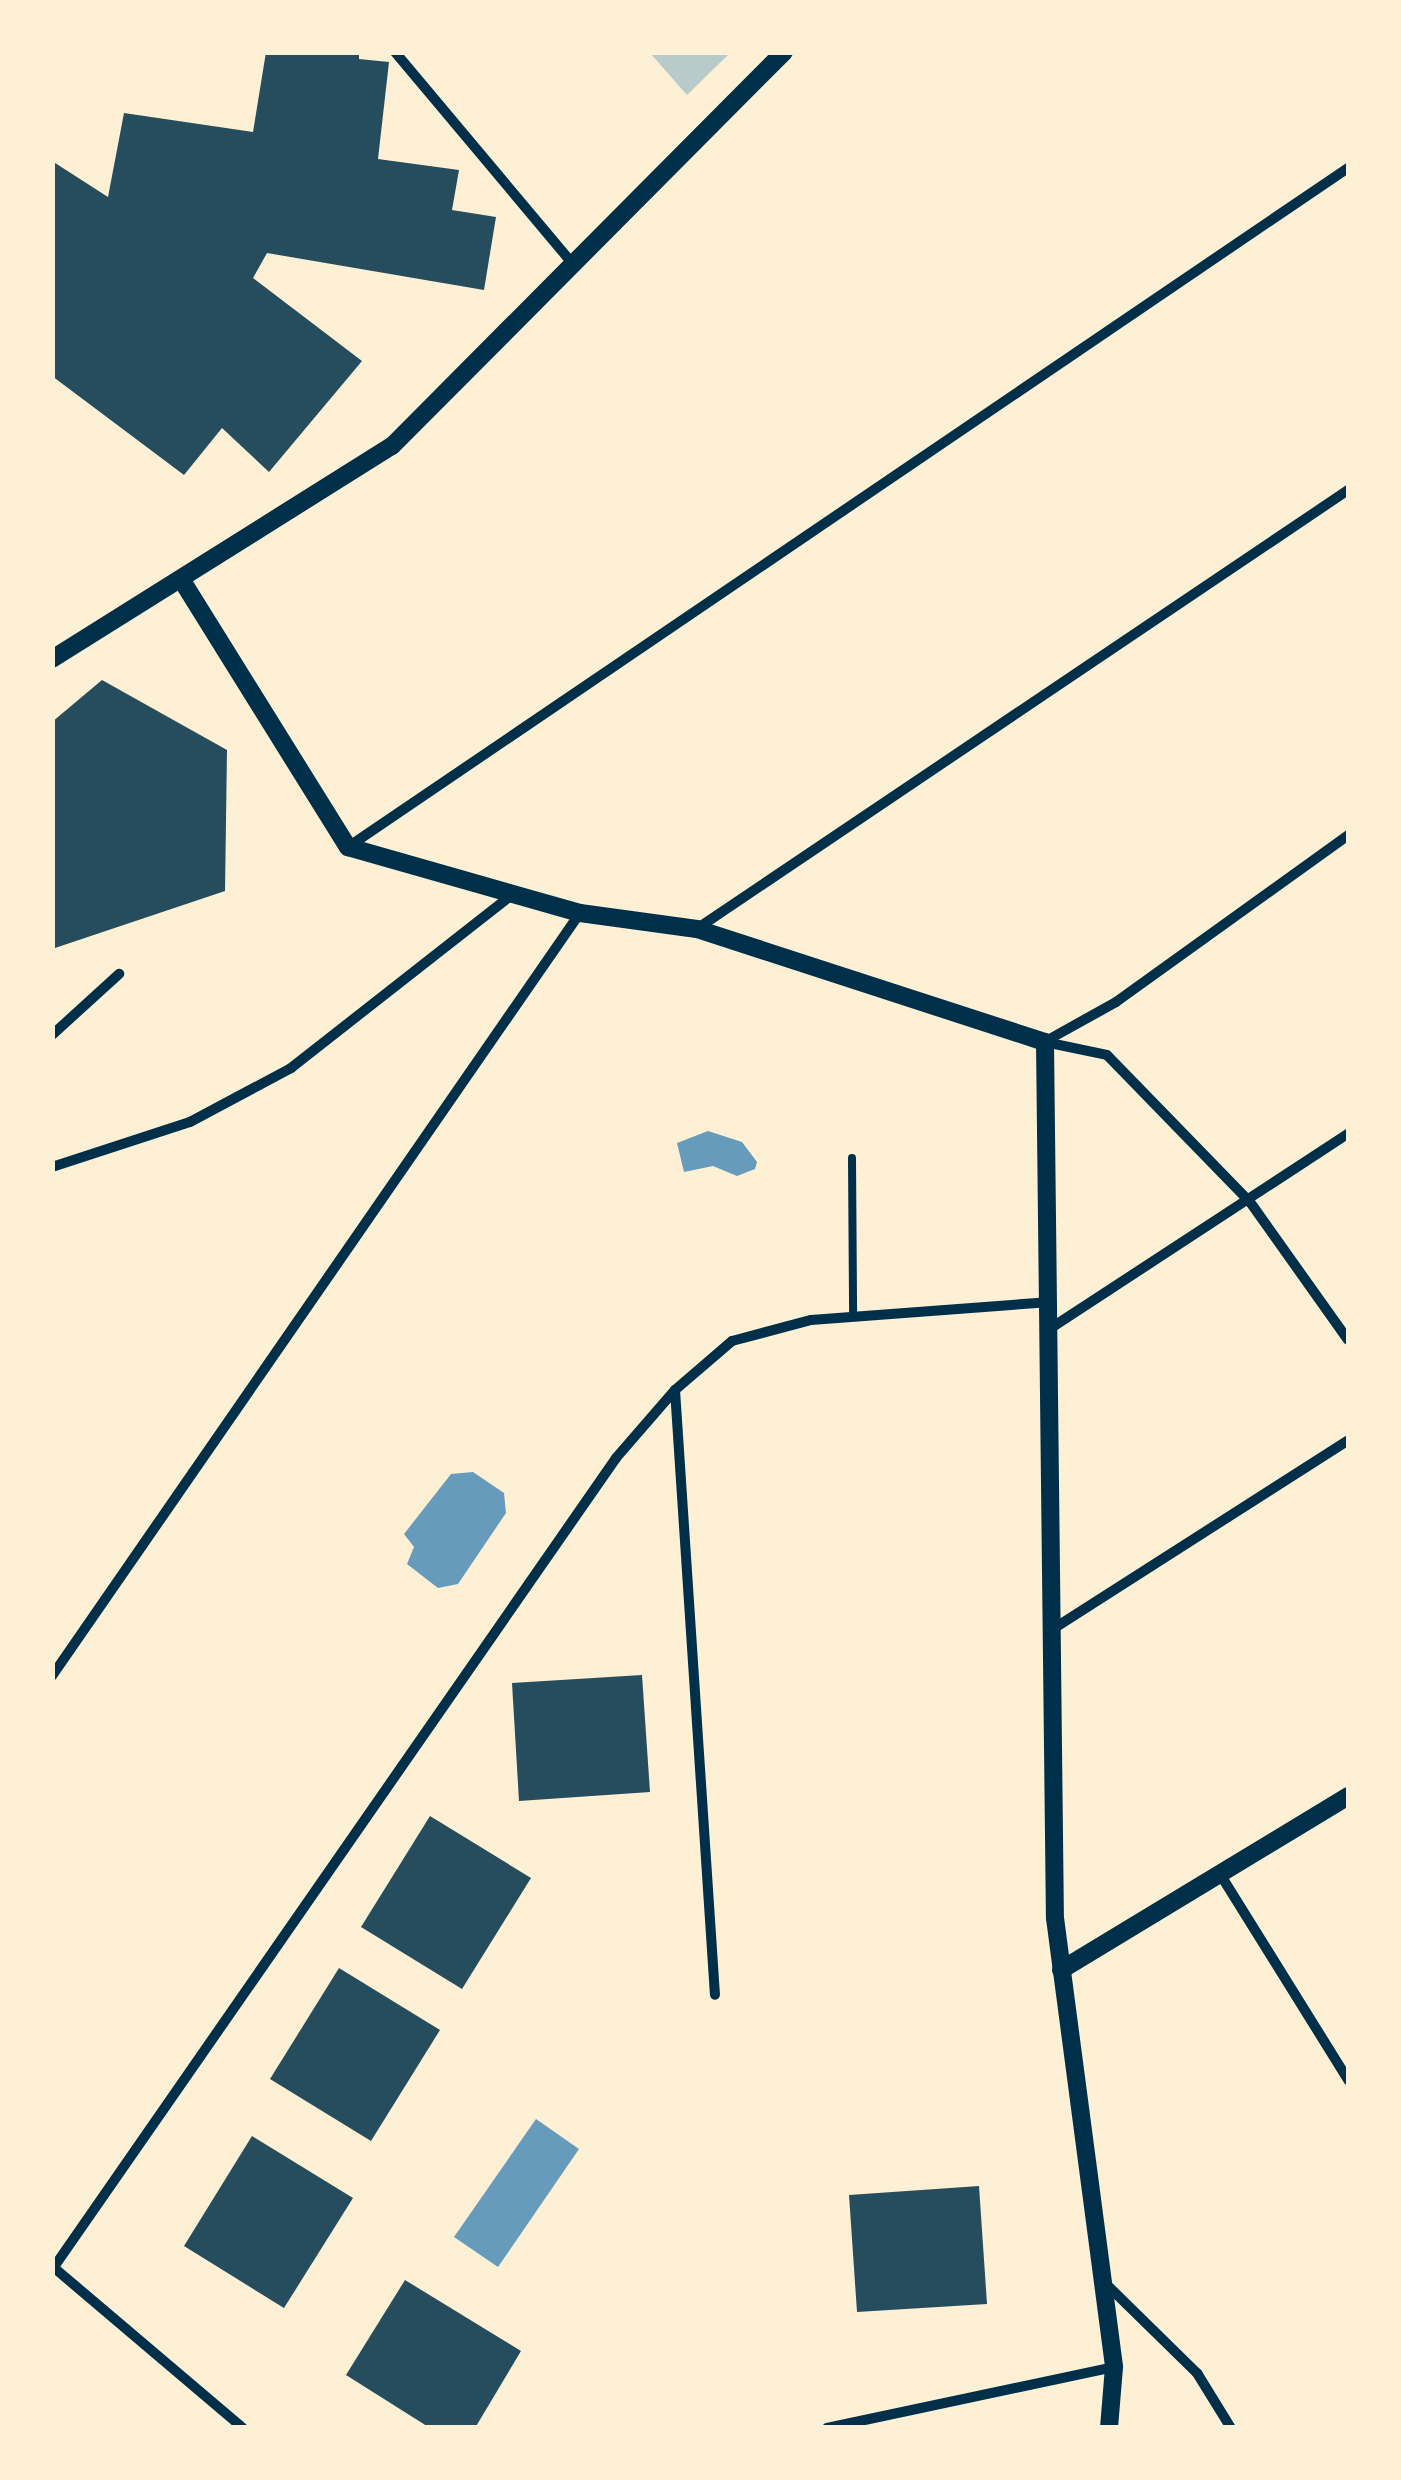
<!DOCTYPE html>
<style>
body{margin:0}
#map{position:relative;width:1401px;height:2480px;overflow:hidden;background:#fdf0d5;font-family:"Exo 2",sans-serif}
div>[style]{position:absolute}
[style*='--x']{left:calc(var(--x)*1px);top:calc(var(--y)*1px);width:calc(var(--w)*1px);rotate:calc(var(--a)*1deg)}
.green>*{inset:0;background:#b9caca}
.water>*{inset:0;background:#669bbc}
.building>*{inset:0;background:#264d5e}
.service>*{height:8px;margin:-4px;padding:0 4px;transform-origin:4px;border-radius:4px;background:#003049}
.minor>*{height:10px;margin:-5px;padding:0 5px;transform-origin:5px;border-radius:5px;background:#003049}
.tertiary>*{height:18px;margin:-9px;padding:0 9px;transform-origin:9px;border-radius:9px;background:#003049}
span{translate:-50% -50%;white-space:nowrap;text-align:center;line-height:1.15;-webkit-text-stroke:8px #fdf0d5;paint-order:stroke}
.frame{position:absolute;inset:0;border:55px solid #fdf0d5;pointer-events:none}
</style>
<div id="map">
<div class="green">
<i style="clip-path:polygon(650px 53px,730px 53px,687px 95px)"></i>
</div>
<div class="water">
<i style="clip-path:polygon(708px 1131px,742px 1142px,757px 1162px,755px 1169px,737px 1176px,713px 1166px,684px 1172px,677px 1143px)"></i>
<i style="clip-path:polygon(473px 1472px,504px 1493px,506px 1513px,458px 1584px,438px 1588px,407px 1564px,414px 1547px,404px 1534px,451px 1474px)"></i>
<i style="clip-path:polygon(536px 2119px,579px 2149px,498px 2267px,454px 2237px)"></i>
</div>
<div class="building">
<i style="clip-path:polygon(266px 52px,359px 52px,359px 59px,389px 62px,378px 159px,459px 170px,452px 210px,496px 217px,484px 290px,267px 253px,253px 278px,362px 361px,269px 472px,222px 428px,184px 475px,52px 376px,52px 161px,108px 197px,124px 113px,253px 132px)"></i>
<i style="clip-path:polygon(102px 680px,227px 750px,225px 891px,52px 949px,52px 722px)"></i>
<i style="clip-path:polygon(642px 1675px,650px 1792px,519px 1801px,512px 1683px)"></i>
<i style="clip-path:polygon(430px 1816px,531px 1878px,462px 1989px,361px 1927px)"></i>
<i style="clip-path:polygon(339px 1968px,440px 2030px,371px 2141px,270px 2079px)"></i>
<i style="clip-path:polygon(252px 2136px,353px 2198px,284px 2308px,184px 2246px)"></i>
<i style="clip-path:polygon(979px 2186px,987px 2304px,857px 2312px,849px 2195px)"></i>
<i style="clip-path:polygon(405px 2280px,521px 2351px,475px 2428px,430px 2428px,346px 2375px)"></i>
</div>
<div class="service">
<i style="--x:852;--y:1158;--w:159;--a:89.6"></i>
</div>
<div class="minor">
<i style="--x:395;--y:52;--w:277;--a:50"></i>
<i style="--x:348;--y:847;--w:1209;--a:-34.18"></i>
<i style="--x:698;--y:928;--w:784;--a:-33.97"></i>
<i style="--x:52;--y:1035;--w:91;--a:-42.3"></i>
<i style="--x:1046;--y:1041;--w:80;--a:-29.1"></i>
<i style="--x:1116;--y:1002;--w:286;--a:-35.7"></i>
<i style="--x:1045;--y:1042;--w:63;--a:11.8"></i>
<i style="--x:1107;--y:1055;--w:205;--a:45.8"></i>
<i style="--x:1250;--y:1202;--w:169;--a:54.6"></i>
<i style="--x:52;--y:1167;--w:145;--a:-18.1"></i>
<i style="--x:190;--y:1122;--w:115;--a:-28.1"></i>
<i style="--x:291;--y:1068;--w:278;--a:-38.1"></i>
<i style="--x:1051;--y:1328;--w:355;--a:-33.2"></i>
<i style="--x:675;--y:1390;--w:606;--a:86.22"></i>
<i style="--x:1053;--y:1629;--w:350;--a:-32.6"></i>
<i style="--x:52;--y:1676;--w:928;--a:-55.32"></i>
<i style="--x:1220;--y:1874;--w:243;--a:58.1"></i>
<i style="--x:52;--y:2266;--w:250;--a:40.3"></i>
<i style="--x:54;--y:2267;--w:985;--a:-55.21"></i>
<i style="--x:616;--y:1458;--w:90;--a:-49.1"></i>
<i style="--x:675;--y:1390;--w:75;--a:-40.7"></i>
<i style="--x:732;--y:1341;--w:82;--a:-14.9"></i>
<i style="--x:811;--y:1320;--w:240;--a:-4.3"></i>
<i style="--x:1104;--y:2282;--w:130;--a:44.4"></i>
<i style="--x:1197;--y:2373;--w:65;--a:58.3"></i>
<i style="--x:827;--y:2428;--w:293;--a:-12"></i>
</div>
<div class="tertiary">
<i style="--x:181;--y:579;--w:316;--a:58.1"></i>
<i style="--x:348;--y:847;--w:241;--a:15.9"></i>
<i style="--x:580;--y:913;--w:118;--a:7.8"></i>
<i style="--x:697;--y:929;--w:366;--a:18"></i>
<i style="--x:1045;--y:1042;--w:876;--a:89.35"></i>
<i style="--x:1055;--y:1918;--w:453;--a:82.5"></i>
<i style="--x:1114;--y:2367;--w:61;--a:94.7"></i>
<i style="--x:52;--y:659;--w:401;--a:-32.1"></i>
<i style="--x:392;--y:446;--w:556;--a:-45.15"></i>
<i style="--x:1061;--y:1970;--w:336;--a:-31.2"></i>
</div>
<div class="frame"></div>
</div>
